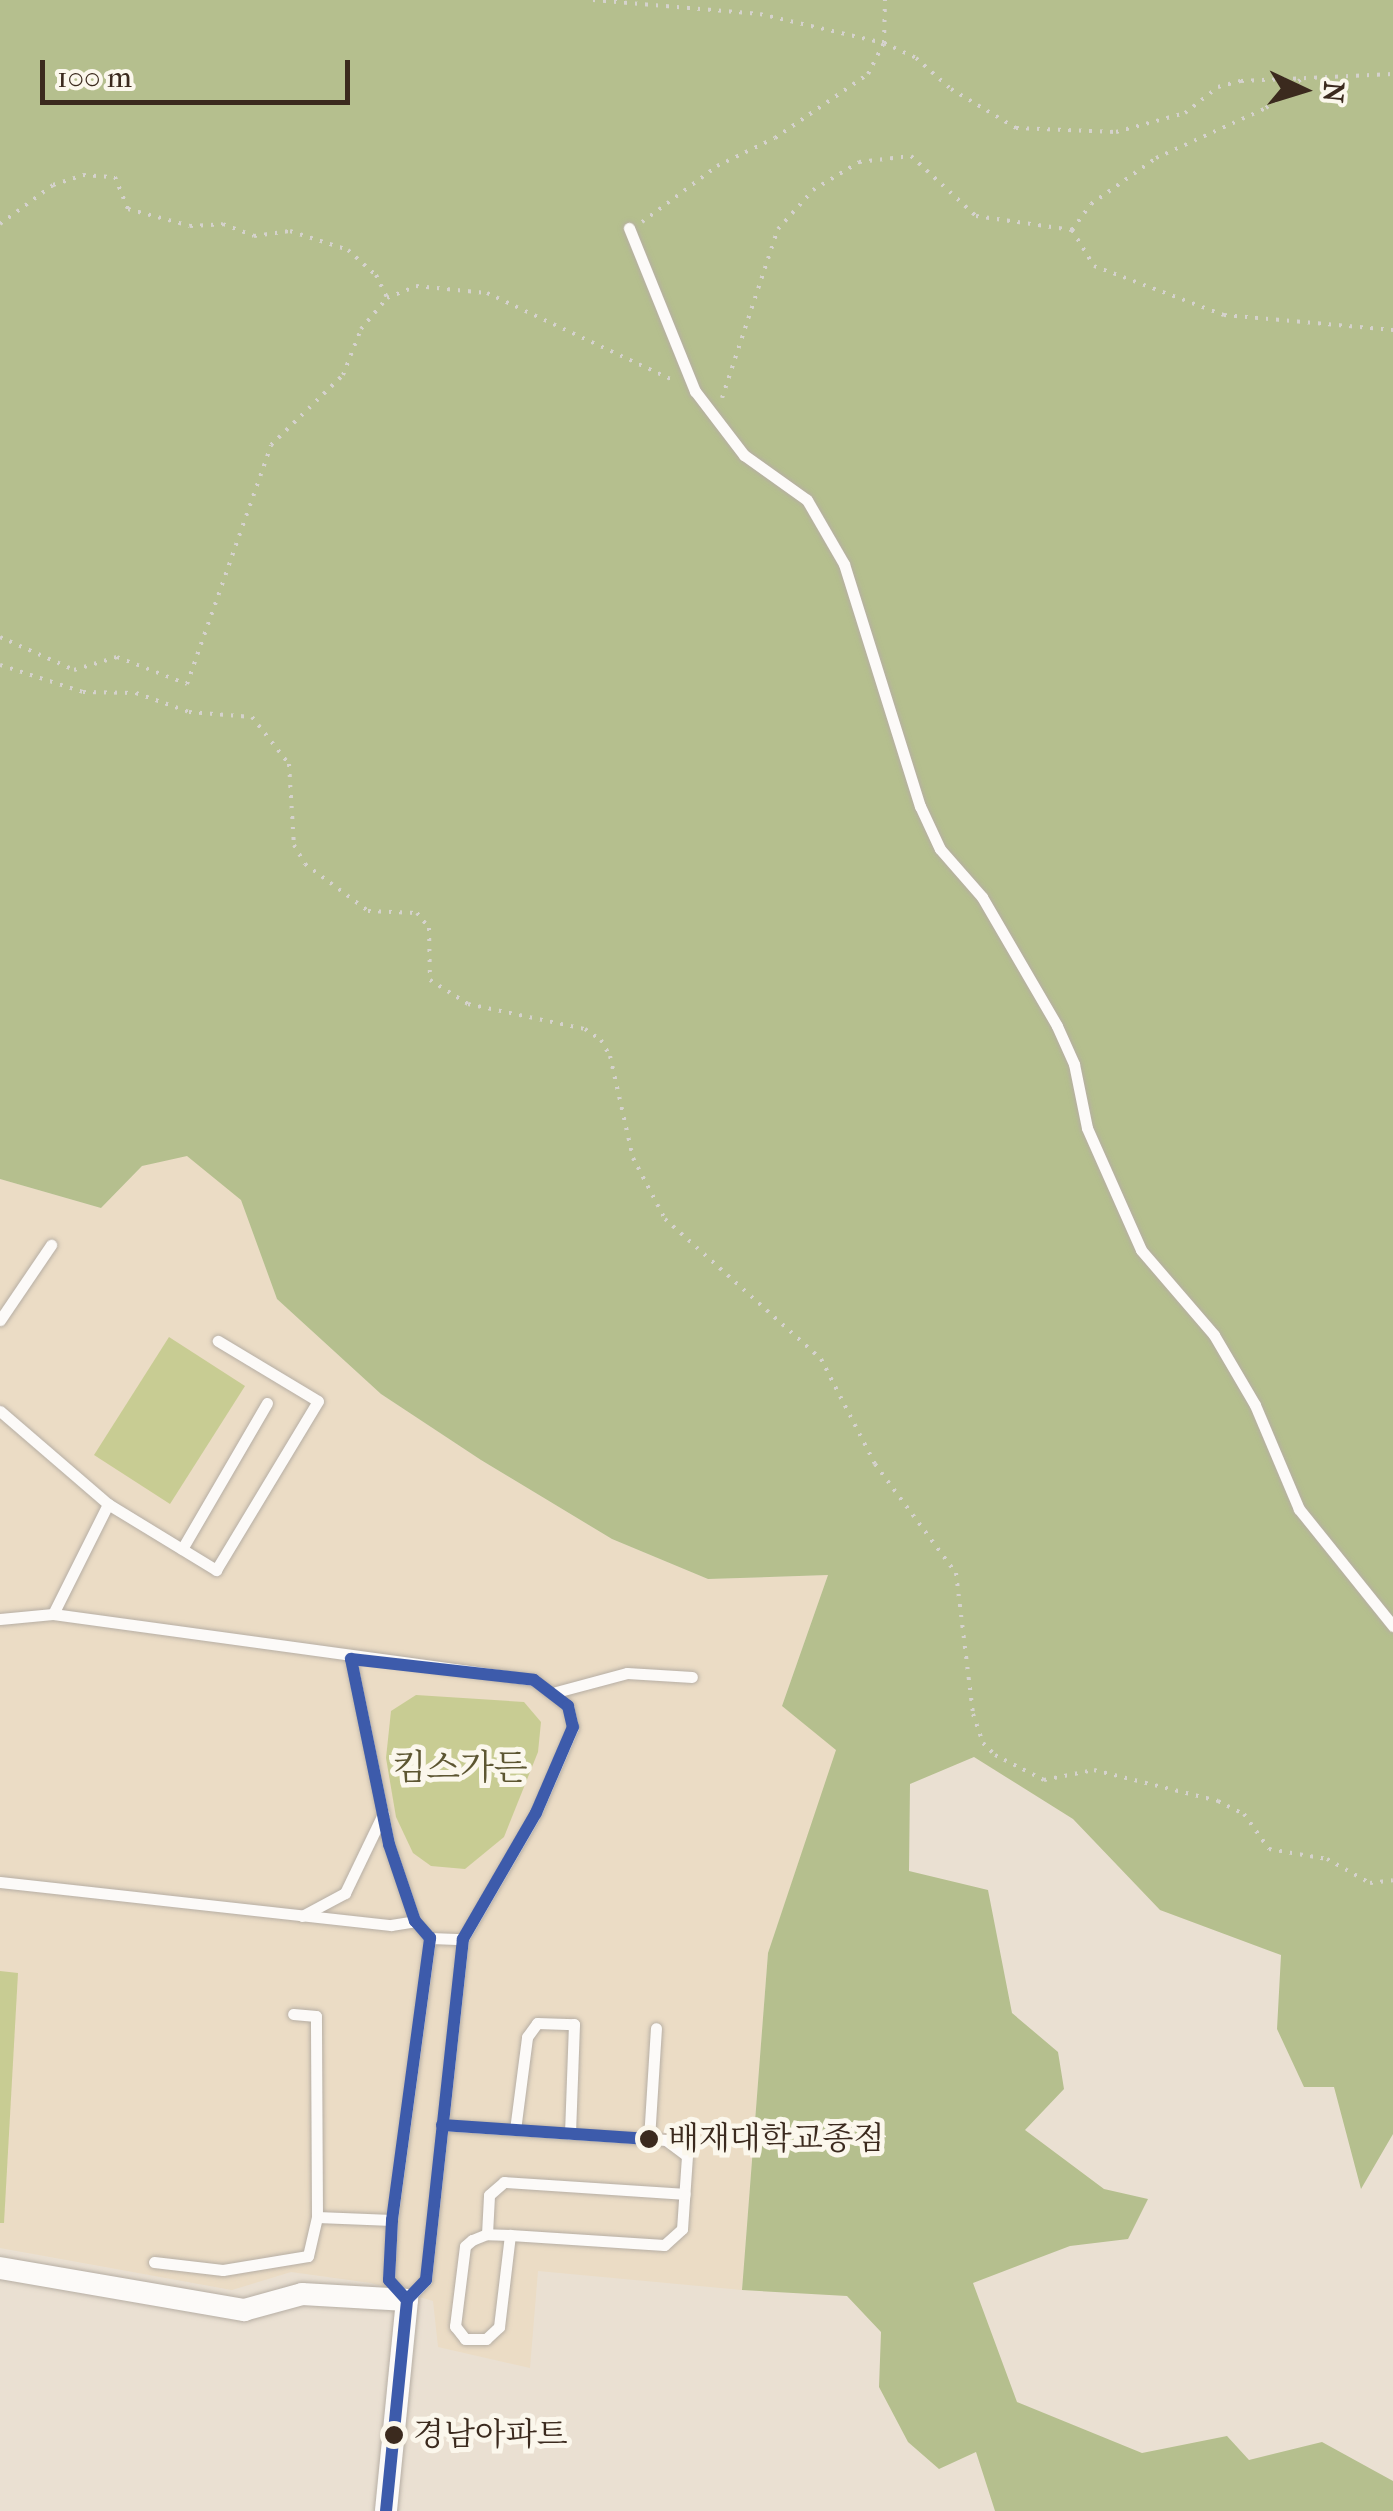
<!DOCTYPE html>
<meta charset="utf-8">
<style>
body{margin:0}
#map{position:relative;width:1393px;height:2511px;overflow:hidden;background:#eae0d2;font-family:"IM FELL French Canon","Noto Serif KR",serif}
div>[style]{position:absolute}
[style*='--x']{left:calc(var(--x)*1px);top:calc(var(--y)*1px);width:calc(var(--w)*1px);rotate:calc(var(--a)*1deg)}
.built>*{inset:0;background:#ebdcc5}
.green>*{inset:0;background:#c8cc93}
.forest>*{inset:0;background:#b5bf8e}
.path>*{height:4px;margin-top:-2px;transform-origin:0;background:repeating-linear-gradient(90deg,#d5d2cd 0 2.5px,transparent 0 10.5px)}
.roads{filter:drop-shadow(0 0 2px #b6aea4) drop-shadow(0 0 2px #b6aea4)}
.service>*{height:11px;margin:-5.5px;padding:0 5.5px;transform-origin:5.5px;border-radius:5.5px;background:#fcfaf8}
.minor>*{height:22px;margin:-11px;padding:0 11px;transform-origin:11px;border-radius:11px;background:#fcfaf8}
.bus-1>*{height:12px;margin:-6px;padding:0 6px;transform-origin:6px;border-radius:6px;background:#3d5bab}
.dots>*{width:28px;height:28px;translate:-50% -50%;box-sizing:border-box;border:5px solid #fbf7ec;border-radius:50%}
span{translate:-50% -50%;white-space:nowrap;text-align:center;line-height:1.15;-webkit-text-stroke:10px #fbf7ec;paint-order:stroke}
.bus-label{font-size:32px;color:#3b2a1e}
.left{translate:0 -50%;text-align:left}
.park-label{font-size:35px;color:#5d5632}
.north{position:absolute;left:1253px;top:40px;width:100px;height:100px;-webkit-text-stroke:8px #fbf7ec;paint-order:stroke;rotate:94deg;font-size:28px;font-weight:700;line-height:40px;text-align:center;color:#3b2a1e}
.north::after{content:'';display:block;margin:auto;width:35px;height:45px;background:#3b2a1e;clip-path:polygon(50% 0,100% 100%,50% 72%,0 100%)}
.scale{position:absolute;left:40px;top:60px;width:310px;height:45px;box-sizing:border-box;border:5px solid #3b2a1e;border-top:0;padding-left:12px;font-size:30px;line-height:35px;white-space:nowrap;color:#3b2a1e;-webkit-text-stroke:8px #fbf7ec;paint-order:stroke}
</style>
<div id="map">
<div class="built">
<i style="clip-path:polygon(187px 1155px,241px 1199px,277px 1299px,381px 1394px,481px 1460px,612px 1539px,708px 1579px,828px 1575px,782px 1706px,837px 1750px,768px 1953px,742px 2290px,538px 2271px,530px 2368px,438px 2347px,433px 2301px,371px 2283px,291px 2272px,232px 2290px,0 2248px,0 1179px,101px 1208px,142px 1166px)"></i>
</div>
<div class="green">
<i style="clip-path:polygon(169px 1337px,245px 1386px,170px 1504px,94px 1455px)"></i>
<i style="clip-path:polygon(416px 1695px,524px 1702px,541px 1722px,538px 1752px,504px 1837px,465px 1869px,431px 1866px,413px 1853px,396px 1817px,386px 1758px,391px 1711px)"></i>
<i style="clip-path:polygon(0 1971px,18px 1973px,4px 2223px,0 2223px)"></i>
</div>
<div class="forest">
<i style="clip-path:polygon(0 0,1393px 0,1393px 2134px,1361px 2189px,1334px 2087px,1304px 2087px,1277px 2029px,1281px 1955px,1160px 1910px,1073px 1819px,974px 1757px,910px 1784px,909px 1871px,988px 1890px,1012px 2013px,1058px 2052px,1064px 2089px,1025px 2130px,1104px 2189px,1148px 2199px,1128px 2239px,1070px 2246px,973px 2283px,1017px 2402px,1142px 2453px,1227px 2436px,1249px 2460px,1322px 2442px,1393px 2481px,1393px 2511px,995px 2511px,976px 2452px,939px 2469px,908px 2442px,879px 2387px,881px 2332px,847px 2296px,742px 2290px,768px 1953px,836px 1750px,782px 1706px,828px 1575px,708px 1579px,612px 1539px,481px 1460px,381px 1394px,277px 1299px,241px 1200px,187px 1156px,142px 1166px,101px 1208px,0 1179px)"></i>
</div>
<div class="path">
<i style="--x:593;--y:0;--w:168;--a:4.8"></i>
<i style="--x:760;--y:14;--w:127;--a:13.2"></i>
<i style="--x:884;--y:43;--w:35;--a:25"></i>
<i style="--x:916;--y:58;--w:47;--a:41.5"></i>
<i style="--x:951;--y:89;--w:76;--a:31"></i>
<i style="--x:1016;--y:128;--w:100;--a:2.3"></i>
<i style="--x:1116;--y:132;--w:72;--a:-15.4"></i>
<i style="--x:1185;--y:113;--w:42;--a:-38.2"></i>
<i style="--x:1218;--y:87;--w:24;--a:-15"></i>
<i style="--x:1241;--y:81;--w:152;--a:-2.6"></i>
<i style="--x:642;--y:222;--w:94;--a:-36.7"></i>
<i style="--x:717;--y:166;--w:64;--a:-25.8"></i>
<i style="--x:775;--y:138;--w:113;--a:-34.5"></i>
<i style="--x:868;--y:74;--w:35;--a:-63"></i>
<i style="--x:884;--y:43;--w:43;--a:-88.7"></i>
<i style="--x:0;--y:224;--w:66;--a:-36.3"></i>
<i style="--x:53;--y:185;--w:32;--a:-18"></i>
<i style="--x:83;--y:175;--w:32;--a:4"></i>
<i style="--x:115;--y:177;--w:35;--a:68"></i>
<i style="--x:128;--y:209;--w:64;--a:15.3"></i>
<i style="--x:190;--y:226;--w:33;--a:-3"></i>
<i style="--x:223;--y:224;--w:33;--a:21"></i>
<i style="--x:254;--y:236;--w:36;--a:-8"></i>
<i style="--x:290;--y:231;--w:61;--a:18.1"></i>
<i style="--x:348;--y:250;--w:38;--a:42"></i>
<i style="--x:376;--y:275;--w:25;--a:64"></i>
<i style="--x:1072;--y:230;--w:42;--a:58.6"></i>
<i style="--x:1094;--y:266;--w:139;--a:20.7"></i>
<i style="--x:1224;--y:315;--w:170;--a:5.1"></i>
<i style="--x:722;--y:398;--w:178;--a:-71.7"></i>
<i style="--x:778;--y:229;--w:52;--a:-48.1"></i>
<i style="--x:813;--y:190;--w:54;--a:-31.3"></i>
<i style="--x:859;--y:162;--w:52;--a:-6.6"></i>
<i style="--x:911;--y:156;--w:88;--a:42.7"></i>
<i style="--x:976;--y:216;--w:97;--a:8.3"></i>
<i style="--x:1072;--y:230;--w:32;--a:-54"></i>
<i style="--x:1091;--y:204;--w:80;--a:-35.3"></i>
<i style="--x:1156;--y:158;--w:121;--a:-24.4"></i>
<i style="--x:1266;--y:108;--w:52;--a:-39.5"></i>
<i style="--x:0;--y:637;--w:81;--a:24"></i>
<i style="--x:74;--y:670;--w:45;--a:-16.8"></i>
<i style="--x:117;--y:657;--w:75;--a:21.1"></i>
<i style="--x:187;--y:684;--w:253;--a:-70.6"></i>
<i style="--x:271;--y:445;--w:100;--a:-44.2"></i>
<i style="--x:343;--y:375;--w:49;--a:-68.6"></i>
<i style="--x:361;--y:329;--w:40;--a:-50"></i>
<i style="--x:387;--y:298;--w:31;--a:-22"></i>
<i style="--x:416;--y:286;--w:71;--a:5.6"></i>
<i style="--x:487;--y:293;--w:208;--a:25.1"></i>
<i style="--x:0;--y:665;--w:87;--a:18"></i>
<i style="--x:83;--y:692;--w:53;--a:1.1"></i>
<i style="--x:136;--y:693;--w:56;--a:19.7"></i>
<i style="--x:189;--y:712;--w:63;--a:4.5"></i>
<i style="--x:252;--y:717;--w:60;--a:51.8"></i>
<i style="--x:289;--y:764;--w:81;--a:86.5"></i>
<i style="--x:294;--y:845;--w:22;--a:60"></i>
<i style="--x:305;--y:864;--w:79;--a:36.7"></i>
<i style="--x:368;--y:911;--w:49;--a:2.3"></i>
<i style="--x:417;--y:913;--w:19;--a:51"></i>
<i style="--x:429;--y:928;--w:52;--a:88.9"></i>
<i style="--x:430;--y:980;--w:45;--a:32.3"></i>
<i style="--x:468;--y:1004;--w:120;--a:12.1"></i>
<i style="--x:585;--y:1029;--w:19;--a:35"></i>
<i style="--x:601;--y:1040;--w:18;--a:61"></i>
<i style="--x:610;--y:1056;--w:105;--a:77.3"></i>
<i style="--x:633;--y:1158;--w:69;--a:62.3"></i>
<i style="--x:665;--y:1219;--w:210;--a:41.9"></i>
<i style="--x:821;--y:1359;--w:118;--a:62.8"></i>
<i style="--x:875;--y:1464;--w:136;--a:53.4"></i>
<i style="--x:956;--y:1573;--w:142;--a:83.1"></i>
<i style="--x:973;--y:1714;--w:31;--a:71"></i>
<i style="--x:983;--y:1743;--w:17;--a:45"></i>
<i style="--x:995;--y:1755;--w:55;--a:27"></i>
<i style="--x:1044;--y:1780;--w:51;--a:-11.3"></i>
<i style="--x:1094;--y:1770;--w:128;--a:14"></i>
<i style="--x:1218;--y:1801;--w:29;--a:27"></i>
<i style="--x:1244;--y:1814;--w:43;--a:54.5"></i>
<i style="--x:1269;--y:1849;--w:59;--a:9.8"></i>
<i style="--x:1327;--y:1859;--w:49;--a:29.2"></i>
<i style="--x:1370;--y:1883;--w:23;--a:-7"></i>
</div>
<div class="roads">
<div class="service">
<i style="--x:629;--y:228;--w:176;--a:68"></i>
<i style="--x:695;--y:391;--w:81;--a:52.6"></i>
<i style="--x:744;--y:455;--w:77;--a:35.5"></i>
<i style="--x:807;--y:500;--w:74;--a:60"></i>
<i style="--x:844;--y:564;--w:254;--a:72.6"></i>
<i style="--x:920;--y:806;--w:47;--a:65.1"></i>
<i style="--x:940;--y:849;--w:64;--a:48.8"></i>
<i style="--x:982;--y:897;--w:149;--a:59.8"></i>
<i style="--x:1057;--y:1026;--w:42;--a:65.9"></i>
<i style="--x:1074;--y:1064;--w:65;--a:78.5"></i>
<i style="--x:1087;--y:1128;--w:133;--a:66.1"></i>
<i style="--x:1141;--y:1250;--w:112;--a:49.3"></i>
<i style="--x:1214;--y:1335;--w:81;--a:59.6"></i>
<i style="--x:1255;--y:1405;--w:113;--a:67.1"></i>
<i style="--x:1299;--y:1509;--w:150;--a:51.2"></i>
<i style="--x:0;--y:1320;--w:91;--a:-55.8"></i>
<i style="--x:0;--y:1411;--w:143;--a:40.7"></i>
<i style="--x:108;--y:1504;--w:127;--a:31.4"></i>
<i style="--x:216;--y:1570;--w:197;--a:-58.9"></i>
<i style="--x:318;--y:1401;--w:117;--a:-149"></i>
<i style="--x:182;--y:1549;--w:169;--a:-59.8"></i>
<i style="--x:53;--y:1614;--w:123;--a:-63.4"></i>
<i style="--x:0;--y:1619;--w:53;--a:-5.4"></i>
<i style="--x:53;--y:1614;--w:486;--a:7.8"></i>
<i style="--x:534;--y:1680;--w:43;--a:37.4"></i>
<i style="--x:568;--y:1706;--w:22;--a:77"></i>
<i style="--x:573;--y:1727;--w:94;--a:113.3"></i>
<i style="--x:536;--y:1813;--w:146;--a:120.1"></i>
<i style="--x:463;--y:1939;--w:343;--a:96.2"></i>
<i style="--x:426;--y:2280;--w:28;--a:134"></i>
<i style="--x:407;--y:2300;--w:27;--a:-132"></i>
<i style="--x:389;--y:2280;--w:60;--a:-87.1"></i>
<i style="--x:392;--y:2220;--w:285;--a:-82.3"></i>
<i style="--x:351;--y:1659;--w:189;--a:78.4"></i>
<i style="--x:389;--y:1844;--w:81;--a:71.3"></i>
<i style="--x:415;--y:1921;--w:23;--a:49"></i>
<i style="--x:430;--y:1938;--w:33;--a:2"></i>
<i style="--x:556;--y:1692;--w:73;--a:-15"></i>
<i style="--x:627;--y:1673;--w:65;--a:3.5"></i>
<i style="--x:0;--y:1882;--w:393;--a:6.3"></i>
<i style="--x:391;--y:1925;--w:24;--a:-9"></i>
<i style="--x:302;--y:1916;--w:49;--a:-28.1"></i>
<i style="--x:345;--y:1893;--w:88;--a:-64.3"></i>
<i style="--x:442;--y:2125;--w:225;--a:3.8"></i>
<i style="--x:666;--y:2140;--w:26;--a:37"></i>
<i style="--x:687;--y:2156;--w:73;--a:93.9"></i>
<i style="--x:682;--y:2229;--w:24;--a:138"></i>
<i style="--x:664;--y:2245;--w:154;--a:-176.3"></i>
<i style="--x:510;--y:2235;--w:23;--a:-178"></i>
<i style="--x:487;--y:2234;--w:16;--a:158"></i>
<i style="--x:472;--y:2240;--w:9;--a:139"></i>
<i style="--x:465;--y:2246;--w:81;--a:97.1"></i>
<i style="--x:455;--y:2326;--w:16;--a:52"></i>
<i style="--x:465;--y:2339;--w:21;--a:0"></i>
<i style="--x:486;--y:2339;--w:18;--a:-43"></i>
<i style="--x:499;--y:2327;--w:93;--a:-83.2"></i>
<i style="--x:515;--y:2130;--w:94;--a:-82.6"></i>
<i style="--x:527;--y:2037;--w:17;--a:-54"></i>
<i style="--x:537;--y:2023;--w:37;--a:2"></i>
<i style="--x:574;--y:2024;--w:110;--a:92.1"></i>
<i style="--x:649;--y:2139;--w:111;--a:-86.4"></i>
<i style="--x:317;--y:2217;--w:75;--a:2.3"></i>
<i style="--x:487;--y:2234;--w:39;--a:-87"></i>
<i style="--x:489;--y:2195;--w:20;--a:-41"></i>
<i style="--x:504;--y:2182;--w:181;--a:3.8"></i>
<i style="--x:154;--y:2262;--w:69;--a:6.6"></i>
<i style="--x:223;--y:2270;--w:86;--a:-9.4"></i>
<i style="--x:308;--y:2256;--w:40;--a:-77"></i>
<i style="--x:317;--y:2217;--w:201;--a:-90.3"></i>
<i style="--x:316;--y:2016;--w:23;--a:-175"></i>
</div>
<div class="minor">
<i style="--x:0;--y:2268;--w:248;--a:9.8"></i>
<i style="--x:244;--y:2310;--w:60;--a:-15.4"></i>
<i style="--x:302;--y:2294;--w:105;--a:3.3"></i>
<i style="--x:407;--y:2300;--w:212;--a:95.7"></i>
</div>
</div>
<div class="bus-1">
<i style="--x:351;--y:1659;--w:184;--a:6.5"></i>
<i style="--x:534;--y:1680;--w:43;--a:37.4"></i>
<i style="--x:568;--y:1706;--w:22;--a:77"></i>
<i style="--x:573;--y:1727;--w:94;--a:113.3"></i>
<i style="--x:536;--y:1813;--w:146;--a:120.1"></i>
<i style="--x:463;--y:1939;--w:343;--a:96.2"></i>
<i style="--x:426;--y:2280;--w:28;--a:134"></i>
<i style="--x:407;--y:2300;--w:27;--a:-132"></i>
<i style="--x:389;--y:2280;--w:60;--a:-87.1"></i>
<i style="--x:392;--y:2220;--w:285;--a:-82.3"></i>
<i style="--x:430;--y:1938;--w:23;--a:-131"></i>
<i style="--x:415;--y:1921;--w:81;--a:-108.7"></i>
<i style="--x:389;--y:1844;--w:189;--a:-101.6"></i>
<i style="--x:442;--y:2125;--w:207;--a:3.9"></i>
<i style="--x:386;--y:2511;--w:212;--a:-84.3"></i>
</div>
<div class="dots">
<i style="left:649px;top:2139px;background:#3b2a1e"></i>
<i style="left:394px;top:2435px;background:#3b2a1e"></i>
</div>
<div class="bus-label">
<span class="left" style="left:668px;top:2139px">배재대학교종점</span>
<span class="left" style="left:413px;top:2435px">경남아파트</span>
</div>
<div class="park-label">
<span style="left:460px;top:1768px">킴스가든</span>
</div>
<div class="north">N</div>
<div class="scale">100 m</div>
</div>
